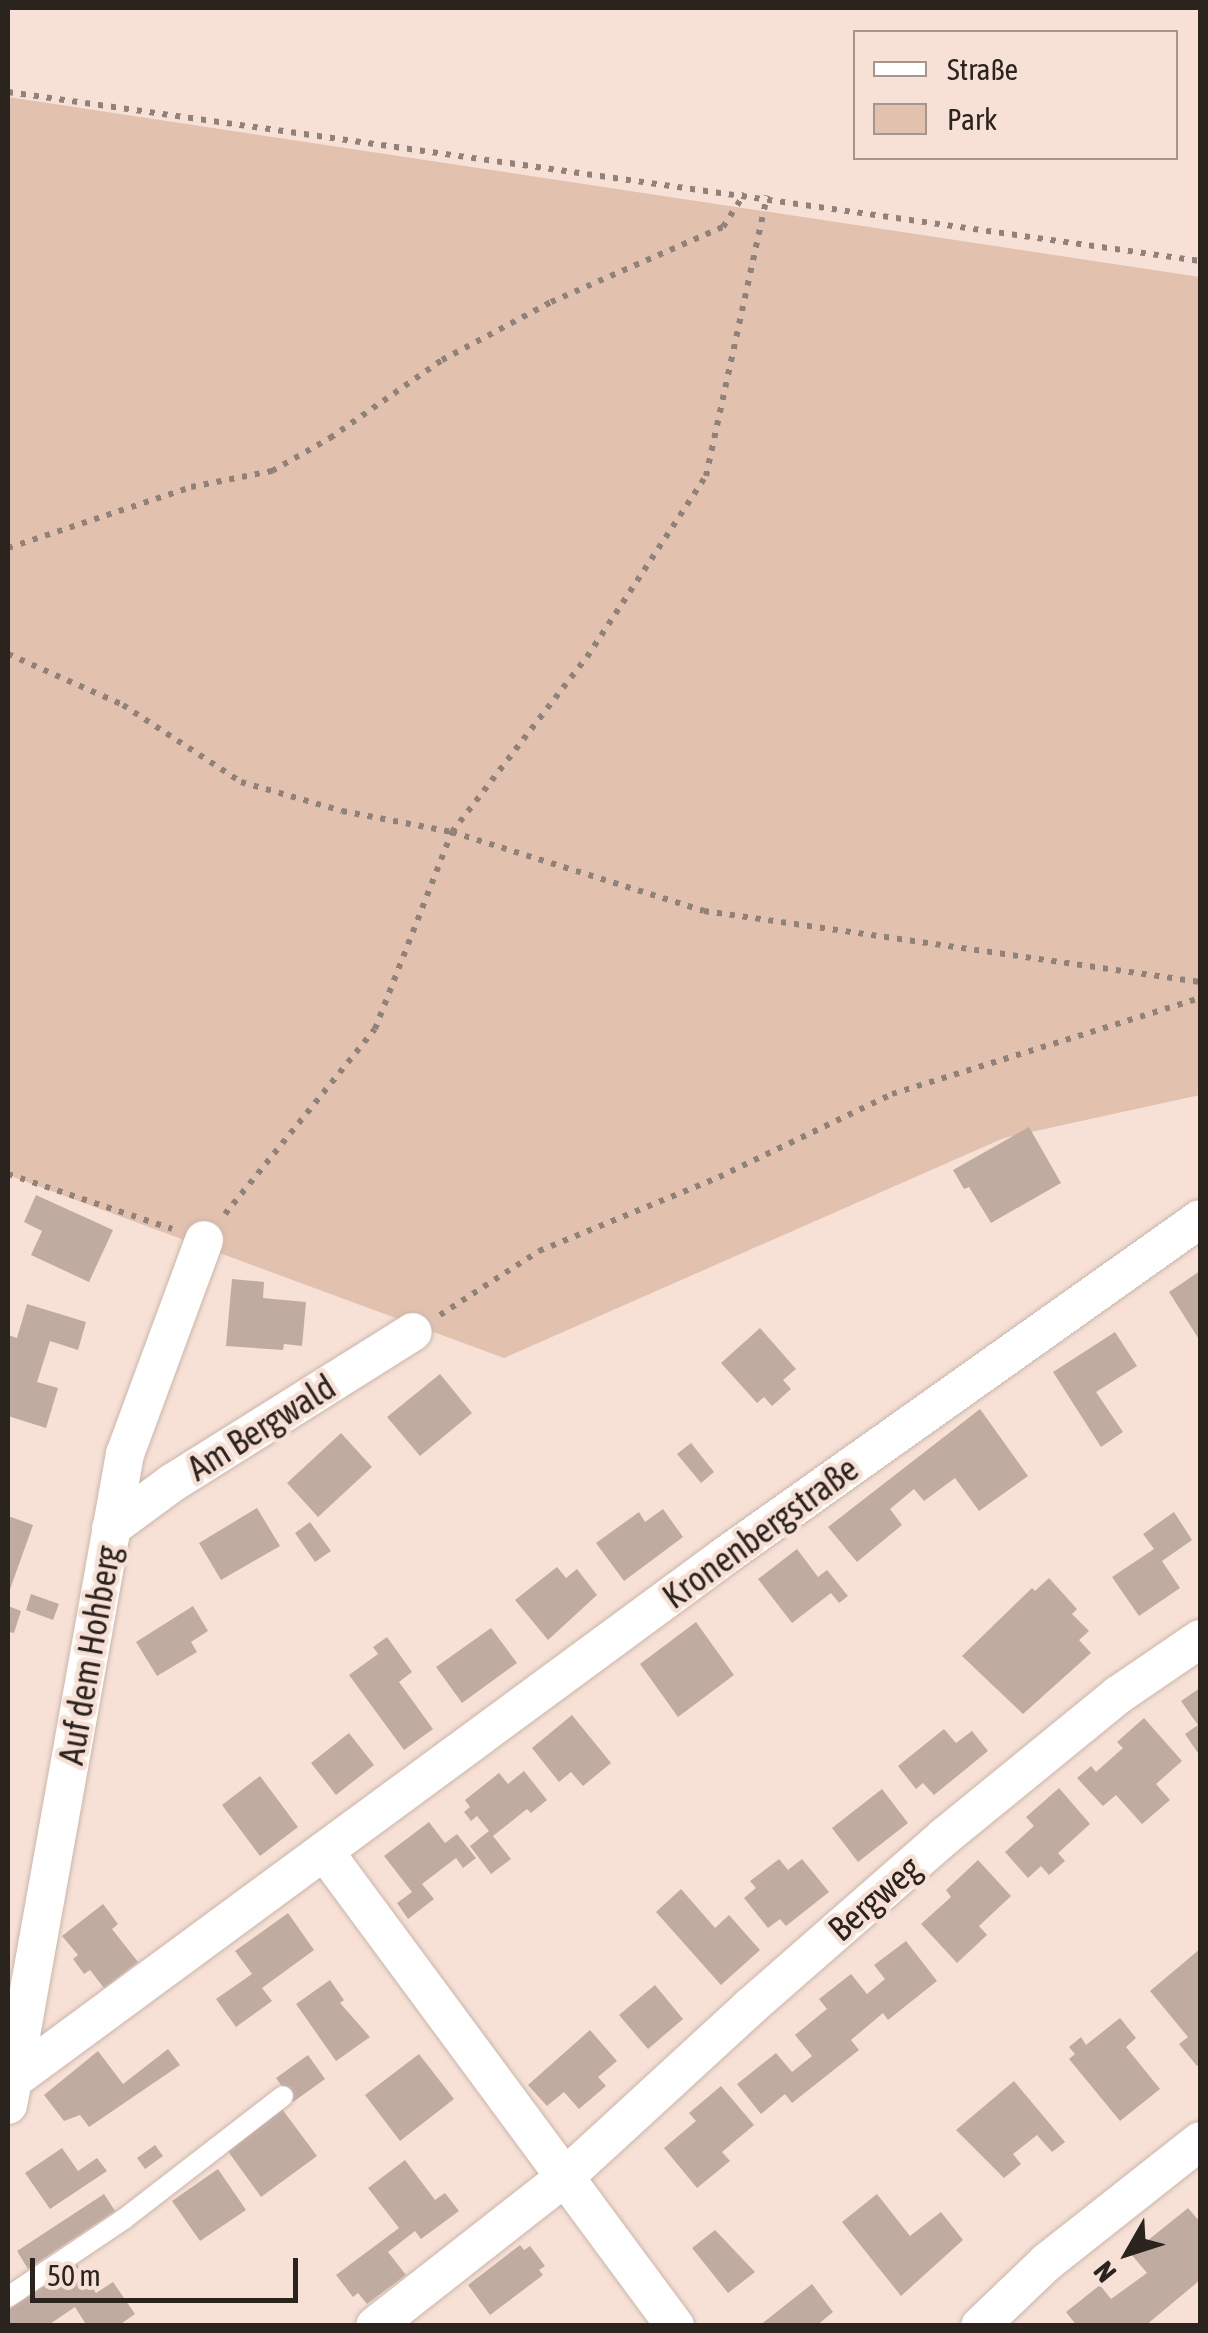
<!DOCTYPE html>
<meta charset="utf-8">
<style>
body{margin:0}
#map{position:relative;width:1208px;height:2333px;overflow:hidden;background:#f7e1d6;font-family:"Asap Condensed",sans-serif}
div>[style]{position:absolute}
[style*='--x']{left:calc(var(--x)*1px);top:calc(var(--y)*1px);width:calc(var(--w)*1px);rotate:calc(var(--a)*1deg)}
.green>*{inset:0;background:#e3c1af}
.building>*{inset:0;background:#c0aba1}
.path>*{height:6px;margin-top:-3px;transform-origin:0;background:repeating-linear-gradient(90deg,#908179 0 5px,transparent 0 13px)}
.roads{filter:drop-shadow(0 0 2px #cbb5aa) drop-shadow(0 0 2px #cbb5aa)}
.lane>*{height:20px;margin:-10px;padding:0 10px;transform-origin:10px;border-radius:10px;background:#fff}
.street>*{height:38px;margin:-19px;padding:0 19px;transform-origin:19px;border-radius:19px;background:#fff}
span{translate:-50% -50%;white-space:nowrap;text-align:center;line-height:1.15;-webkit-text-stroke:9px #f7e1d6;paint-order:stroke}
.street-label{font-size:35px;color:#2a231e}
.frame{position:absolute;inset:0;border:10px solid #2a231e;pointer-events:none}
.legend{position:absolute;left:853px;top:30px;width:325px;height:130px;box-sizing:border-box;background:#f7e1d6;border:2px solid #a5958c;margin:0;padding:12px 18px;list-style:none;font-size:30px;color:#2a231e}
.legend li{display:flex;align-items:center;gap:20px;height:50px}
.legend b{width:50px;border:2px solid #a5958c}
.north{position:absolute;left:1078px;top:2203px;width:100px;height:100px;-webkit-text-stroke:8px #f7e1d6;paint-order:stroke;rotate:231deg;font-size:28px;font-weight:700;line-height:40px;text-align:center;color:#2a231e}
.north::after{content:'';display:block;margin:auto;width:35px;height:45px;background:#2a231e;clip-path:polygon(50% 0,100% 100%,50% 72%,0 100%)}
.scale{position:absolute;left:30px;top:2258px;width:268px;height:45px;box-sizing:border-box;border:5px solid #2a231e;border-top:0;padding-left:12px;font-size:30px;line-height:35px;white-space:nowrap;color:#2a231e;-webkit-text-stroke:8px #f7e1d6;paint-order:stroke}
</style>
<div id="map">
<div class="green">
<i style="clip-path:polygon(8px 97px,1200px 277px,1200px 1095px,1004px 1138px,504px 1358px,8px 1175px)"></i>
</div>
<div class="building">
<i style="clip-path:polygon(1029px 1127px,1061px 1183px,991px 1223px,969px 1187px,964px 1189px,953px 1170px)"></i>
<i style="clip-path:polygon(36px 1195px,113px 1230px,89px 1282px,31px 1255px,42px 1231px,24px 1222px)"></i>
<i style="clip-path:polygon(1200px 1271px,1200px 1341px,1169px 1292px)"></i>
<i style="clip-path:polygon(232px 1279px,264px 1282px,263px 1298px,306px 1302px,302px 1346px,284px 1344px,283px 1350px,226px 1346px)"></i>
<i style="clip-path:polygon(27px 1304px,86px 1322px,78px 1350px,50px 1341px,37px 1382px,58px 1388px,46px 1428px,8px 1416px,8px 1335px,17px 1338px)"></i>
<i style="clip-path:polygon(760px 1328px,796px 1369px,783px 1380px,791px 1389px,772px 1406px,764px 1397px,757px 1403px,721px 1363px)"></i>
<i style="clip-path:polygon(1115px 1332px,1137px 1366px,1096px 1392px,1123px 1432px,1101px 1447px,1053px 1372px)"></i>
<i style="clip-path:polygon(440px 1374px,472px 1413px,420px 1456px,387px 1417px)"></i>
<i style="clip-path:polygon(980px 1409px,1028px 1476px,979px 1511px,955px 1478px,924px 1501px,914px 1489px,890px 1509px,902px 1525px,857px 1562px,828px 1527px)"></i>
<i style="clip-path:polygon(341px 1433px,372px 1467px,318px 1517px,287px 1483px)"></i>
<i style="clip-path:polygon(691px 1443px,714px 1472px,701px 1483px,677px 1454px)"></i>
<i style="clip-path:polygon(257px 1508px,280px 1546px,221px 1580px,199px 1543px)"></i>
<i style="clip-path:polygon(663px 1509px,683px 1537px,624px 1581px,596px 1543px,639px 1512px,645px 1522px)"></i>
<i style="clip-path:polygon(1174px 1512px,1192px 1540px,1162px 1561px,1180px 1588px,1139px 1616px,1112px 1577px,1154px 1549px,1143px 1534px)"></i>
<i style="clip-path:polygon(8px 1516px,33px 1525px,8px 1595px)"></i>
<i style="clip-path:polygon(310px 1522px,331px 1551px,315px 1562px,295px 1533px)"></i>
<i style="clip-path:polygon(797px 1549px,818px 1577px,827px 1570px,848px 1596px,839px 1603px,831px 1593px,792px 1623px,758px 1579px)"></i>
<i style="clip-path:polygon(557px 1567px,566px 1578px,577px 1569px,597px 1595px,548px 1640px,515px 1600px)"></i>
<i style="clip-path:polygon(1049px 1578px,1077px 1609px,1072px 1614px,1089px 1631px,1079px 1640px,1091px 1653px,1023px 1714px,962px 1656px,1032px 1588px,1035px 1591px)"></i>
<i style="clip-path:polygon(31px 1594px,59px 1604px,53px 1620px,26px 1610px)"></i>
<i style="clip-path:polygon(8px 1606px,21px 1611px,14px 1633px,8px 1632px)"></i>
<i style="clip-path:polygon(193px 1606px,208px 1631px,191px 1642px,197px 1652px,157px 1676px,136px 1642px)"></i>
<i style="clip-path:polygon(696px 1622px,734px 1675px,678px 1717px,640px 1664px)"></i>
<i style="clip-path:polygon(491px 1628px,517px 1663px,462px 1703px,436px 1667px)"></i>
<i style="clip-path:polygon(387px 1637px,412px 1672px,399px 1682px,433px 1729px,404px 1750px,349px 1675px,378px 1654px,373px 1647px)"></i>
<i style="clip-path:polygon(1200px 1688px,1200px 1756px,1185px 1734px,1198px 1725px,1181px 1701px)"></i>
<i style="clip-path:polygon(572px 1715px,611px 1763px,583px 1786px,571px 1772px,559px 1782px,532px 1748px)"></i>
<i style="clip-path:polygon(1144px 1718px,1182px 1761px,1156px 1784px,1170px 1800px,1142px 1824px,1116px 1795px,1103px 1806px,1077px 1778px,1091px 1766px,1096px 1772px,1123px 1748px,1117px 1742px)"></i>
<i style="clip-path:polygon(944px 1729px,956px 1743px,972px 1731px,988px 1751px,934px 1795px,923px 1783px,916px 1789px,898px 1766px)"></i>
<i style="clip-path:polygon(349px 1733px,374px 1765px,336px 1795px,311px 1763px)"></i>
<i style="clip-path:polygon(524px 1771px,547px 1800px,531px 1813px,527px 1809px,493px 1836px,511px 1859px,491px 1874px,470px 1846px,489px 1831px,477px 1816px,471px 1821px,464px 1812px,470px 1807px,465px 1800px,499px 1773px,508px 1784px)"></i>
<i style="clip-path:polygon(260px 1776px,298px 1827px,260px 1856px,222px 1805px)"></i>
<i style="clip-path:polygon(1059px 1788px,1090px 1824px,1058px 1853px,1065px 1861px,1049px 1875px,1041px 1866px,1028px 1878px,1005px 1852px,1034px 1826px,1026px 1817px)"></i>
<i style="clip-path:polygon(882px 1789px,908px 1823px,858px 1862px,832px 1828px)"></i>
<i style="clip-path:polygon(429px 1822px,445px 1843px,457px 1834px,476px 1858px,463px 1868px,456px 1858px,422px 1884px,434px 1899px,408px 1919px,397px 1903px,412px 1892px,384px 1856px)"></i>
<i style="clip-path:polygon(779px 1859px,788px 1870px,802px 1859px,829px 1892px,786px 1926px,780px 1919px,768px 1928px,744px 1898px,756px 1888px,750px 1881px)"></i>
<i style="clip-path:polygon(978px 1860px,1011px 1896px,979px 1926px,987px 1935px,957px 1963px,921px 1924px,951px 1897px,946px 1890px)"></i>
<i style="clip-path:polygon(681px 1889px,715px 1928px,729px 1915px,760px 1950px,721px 1985px,656px 1912px)"></i>
<i style="clip-path:polygon(103px 1904px,118px 1924px,112px 1929px,138px 1962px,104px 1988px,90px 1970px,84px 1974px,73px 1959px,78px 1955px,62px 1936px)"></i>
<i style="clip-path:polygon(288px 1913px,314px 1950px,262px 1988px,272px 2001px,236px 2027px,216px 1999px,252px 1974px,235px 1951px)"></i>
<i style="clip-path:polygon(906px 1941px,937px 1981px,888px 2020px,883px 2013px,851px 2040px,859px 2050px,792px 2103px,785px 2094px,761px 2114px,737px 2084px,776px 2053px,792px 2072px,812px 2056px,795px 2035px,827px 2009px,819px 1999px,851px 1974px,867px 1994px,885px 1979px,874px 1965px)"></i>
<i style="clip-path:polygon(1200px 1949px,1200px 2063px,1197px 2066px,1179px 2044px,1188px 2037px,1150px 1991px)"></i>
<i style="clip-path:polygon(330px 1980px,344px 2000px,340px 2003px,370px 2037px,336px 2061px,296px 2004px)"></i>
<i style="clip-path:polygon(655px 1985px,683px 2019px,648px 2049px,619px 2015px)"></i>
<i style="clip-path:polygon(1120px 2018px,1136px 2038px,1126px 2047px,1160px 2089px,1120px 2121px,1069px 2059px,1075px 2054px,1069px 2047px,1081px 2037px,1086px 2045px)"></i>
<i style="clip-path:polygon(590px 2030px,617px 2061px,598px 2077px,606px 2086px,579px 2109px,564px 2092px,547px 2106px,528px 2085px)"></i>
<i style="clip-path:polygon(168px 2049px,180px 2065px,89px 2127px,80px 2115px,64px 2121px,44px 2095px,98px 2051px,123px 2084px)"></i>
<i style="clip-path:polygon(419px 2054px,454px 2099px,400px 2141px,365px 2095px)"></i>
<i style="clip-path:polygon(308px 2055px,325px 2079px,293px 2102px,276px 2078px)"></i>
<i style="clip-path:polygon(1014px 2081px,1065px 2142px,1052px 2152px,1037px 2135px,1013px 2154px,1021px 2164px,1004px 2178px,956px 2130px)"></i>
<i style="clip-path:polygon(721px 2086px,754px 2125px,722px 2152px,730px 2161px,697px 2188px,664px 2148px,696px 2121px,689px 2113px)"></i>
<i style="clip-path:polygon(282px 2109px,317px 2156px,261px 2197px,227px 2150px)"></i>
<i style="clip-path:polygon(155px 2145px,163px 2156px,145px 2169px,137px 2158px)"></i>
<i style="clip-path:polygon(62px 2148px,78px 2171px,97px 2158px,107px 2171px,50px 2209px,25px 2173px)"></i>
<i style="clip-path:polygon(405px 2160px,435px 2200px,445px 2193px,459px 2211px,421px 2239px,415px 2231px,388px 2252px,406px 2275px,367px 2304px,358px 2293px,353px 2297px,336px 2275px,399px 2228px,368px 2188px)"></i>
<i style="clip-path:polygon(218px 2169px,246px 2210px,200px 2241px,172px 2201px)"></i>
<i style="clip-path:polygon(104px 2194px,115px 2211px,28px 2269px,17px 2251px)"></i>
<i style="clip-path:polygon(877px 2194px,910px 2236px,941px 2212px,963px 2240px,901px 2296px,842px 2222px)"></i>
<i style="clip-path:polygon(1188px 2208px,1200px 2222px,1200px 2280px,1145px 2326px,1077px 2326px,1066px 2312px,1100px 2285px,1111px 2299px,1147px 2273px,1131px 2254px)"></i>
<i style="clip-path:polygon(715px 2230px,755px 2272px,728px 2293px,692px 2248px)"></i>
<i style="clip-path:polygon(520px 2245px,524px 2250px,530px 2246px,545px 2266px,539px 2270px,543px 2275px,490px 2315px,468px 2285px)"></i>
<i style="clip-path:polygon(77px 2264px,96px 2293px,113px 2282px,135px 2314px,118px 2326px,87px 2326px,75px 2307px,47px 2326px,8px 2326px,8px 2310px)"></i>
<i style="clip-path:polygon(812px 2284px,833px 2312px,816px 2326px,759px 2326px)"></i>
</div>
<div class="path">
<i style="--x:8;--y:92;--w:1204;--a:8.07"></i>
<i style="--x:8;--y:548;--w:193;--a:-18.4"></i>
<i style="--x:191;--y:487;--w:83;--a:-11.2"></i>
<i style="--x:272;--y:471;--w:67;--a:-29.6"></i>
<i style="--x:330;--y:438;--w:136;--a:-34.9"></i>
<i style="--x:442;--y:360;--w:123;--a:-28"></i>
<i style="--x:551;--y:302;--w:188;--a:-23.6"></i>
<i style="--x:723;--y:227;--w:40;--a:-57.1"></i>
<i style="--x:8;--y:654;--w:126;--a:23.9"></i>
<i style="--x:123;--y:705;--w:141;--a:33.1"></i>
<i style="--x:241;--y:782;--w:105;--a:16"></i>
<i style="--x:342;--y:811;--w:112;--a:10.8"></i>
<i style="--x:452;--y:832;--w:264;--a:17.4"></i>
<i style="--x:704;--y:911;--w:501;--a:8.15"></i>
<i style="--x:8;--y:1174;--w:173;--a:18.5"></i>
<i style="--x:225;--y:1214;--w:238;--a:-51"></i>
<i style="--x:375;--y:1029;--w:212;--a:-68.7"></i>
<i style="--x:452;--y:832;--w:221;--a:-52.4"></i>
<i style="--x:587;--y:657;--w:217;--a:-56.7"></i>
<i style="--x:706;--y:476;--w:287;--a:-77.7"></i>
<i style="--x:440;--y:1315;--w:118;--a:-32.9"></i>
<i style="--x:539;--y:1251;--w:195;--a:-22.3"></i>
<i style="--x:719;--y:1177;--w:192;--a:-25.6"></i>
<i style="--x:892;--y:1094;--w:323;--a:-17.3"></i>
</div>
<div class="roads">
<div class="lane">
<i style="--x:8;--y:2297;--w:140;--a:-33.9"></i>
<i style="--x:124;--y:2219;--w:201;--a:-37.7"></i>
</div>
<div class="street">
<i style="--x:111;--y:1528;--w:76;--a:-36.4"></i>
<i style="--x:172;--y:1483;--w:284;--a:-32.1"></i>
<i style="--x:324;--y:1851;--w:591;--a:53.54"></i>
<i style="--x:8;--y:2079;--w:5;--a:11"></i>
<i style="--x:13;--y:2080;--w:636;--a:-79.86"></i>
<i style="--x:125;--y:1454;--w:228;--a:-69.7"></i>
<i style="--x:8;--y:2105;--w:25;--a:-79"></i>
<i style="--x:13;--y:2080;--w:884;--a:-36.35"></i>
<i style="--x:725;--y:1556;--w:582;--a:-35.35"></i>
<i style="--x:375;--y:2326;--w:240;--a:-38.1"></i>
<i style="--x:564;--y:2178;--w:254;--a:-42.6"></i>
<i style="--x:751;--y:2006;--w:257;--a:-41.2"></i>
<i style="--x:944;--y:1837;--w:225;--a:-39.2"></i>
<i style="--x:1118;--y:1695;--w:99;--a:-34.3"></i>
<i style="--x:980;--y:2326;--w:93;--a:-43.7"></i>
<i style="--x:1047;--y:2262;--w:195;--a:-38.3"></i>
</div>
</div>
<div class="street-label">
<span style="left:261px;top:1427px;rotate:-32deg">Am Bergwald</span>
<span style="left:760px;top:1532px;rotate:-36deg">Kronenbergstraße</span>
<span style="left:89px;top:1655px;rotate:-80deg">Auf dem Hohberg</span>
<span style="left:874px;top:1898px;rotate:-41deg">Bergweg</span>
</div>
<div class="frame"></div>
<ul class="legend">
<li><b style="height:12px;background:#fff"></b>Straße</li>
<li><b style="height:28px;background:#e3c1af"></b>Park</li>
</ul>
<div class="north">N</div>
<div class="scale">50 m</div>
</div>
